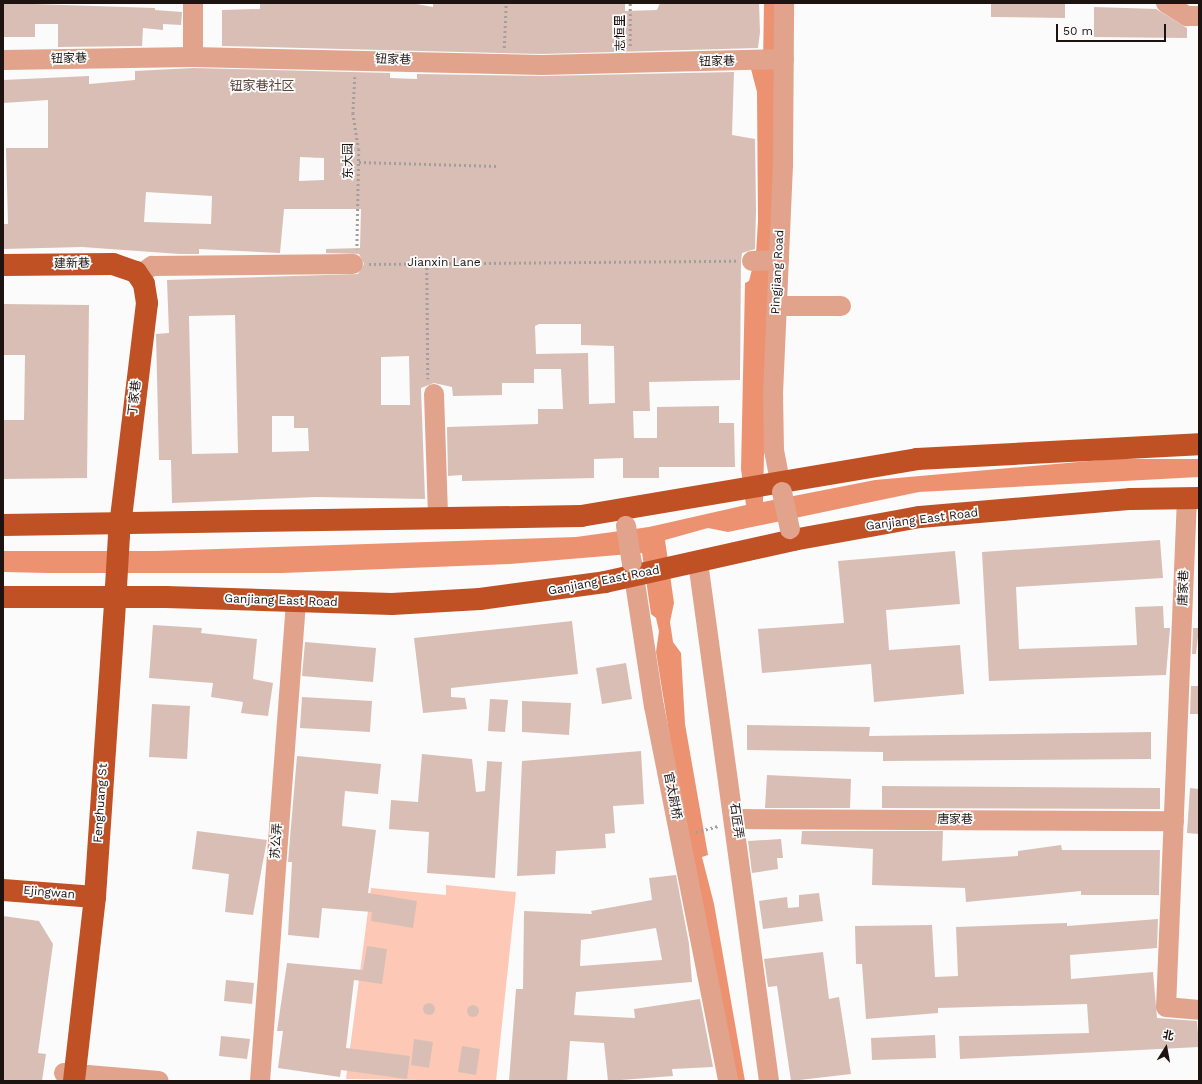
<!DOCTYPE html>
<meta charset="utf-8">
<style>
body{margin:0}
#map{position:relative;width:1202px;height:1084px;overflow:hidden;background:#fbfbfb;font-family:"Work Sans","Noto Sans SC",sans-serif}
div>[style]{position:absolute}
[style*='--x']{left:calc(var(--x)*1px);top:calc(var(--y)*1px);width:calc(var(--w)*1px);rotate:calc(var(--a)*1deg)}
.green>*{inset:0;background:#fdc9b6}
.water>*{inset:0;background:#ed9270}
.building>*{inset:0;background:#d9beb5}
.round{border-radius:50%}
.path>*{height:2.5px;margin-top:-1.25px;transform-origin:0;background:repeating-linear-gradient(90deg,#a29e9d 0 2px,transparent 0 5px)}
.minor>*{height:20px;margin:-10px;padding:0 10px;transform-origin:10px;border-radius:10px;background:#e1a38c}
.major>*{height:22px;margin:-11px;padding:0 11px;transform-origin:11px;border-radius:11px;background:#c05124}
.minor-bridge>*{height:20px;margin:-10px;padding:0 10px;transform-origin:10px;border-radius:10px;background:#e1a38c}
.major-bridge>*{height:22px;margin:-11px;padding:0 11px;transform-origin:11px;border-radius:11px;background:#c05124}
span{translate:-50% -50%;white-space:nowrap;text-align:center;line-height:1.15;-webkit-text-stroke:3.5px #fbfbfb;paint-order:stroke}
.street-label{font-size:12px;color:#1d1411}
.neighbourhood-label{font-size:13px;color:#59443c}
.frame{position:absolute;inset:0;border:4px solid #1d1411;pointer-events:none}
.north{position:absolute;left:1146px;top:1028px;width:40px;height:40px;-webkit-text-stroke:3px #fbfbfb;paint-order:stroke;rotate:11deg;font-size:11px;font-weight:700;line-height:16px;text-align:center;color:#1d1411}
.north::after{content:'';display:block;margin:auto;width:14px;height:18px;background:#1d1411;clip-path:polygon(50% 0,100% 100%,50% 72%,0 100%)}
.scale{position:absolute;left:1056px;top:24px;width:110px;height:18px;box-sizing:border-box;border:2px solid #1d1411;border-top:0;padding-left:5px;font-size:12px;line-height:14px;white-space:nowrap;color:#1d1411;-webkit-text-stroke:3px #fbfbfb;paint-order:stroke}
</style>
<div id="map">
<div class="green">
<i style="clip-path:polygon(446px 885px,516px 892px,496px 1081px,346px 1079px,371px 888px,446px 895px)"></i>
</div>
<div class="water">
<i style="clip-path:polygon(764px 3px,777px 3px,774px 228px,767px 314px,763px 502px,875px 480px,1112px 459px,1199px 459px,1199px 477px,919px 492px,728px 532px,708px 528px,665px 540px,674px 603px,670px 622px,673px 642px,681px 653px,685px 724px,708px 855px,702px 857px,714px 904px,745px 1081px,731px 1081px,671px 745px,656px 652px,659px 631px,656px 618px,651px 614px,642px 553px,510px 564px,282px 573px,48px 573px,3px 572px,3px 551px,156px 551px,576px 537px,649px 527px,746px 505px,741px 469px,745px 283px,749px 281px,756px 254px,758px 221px,757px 92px,751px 69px,763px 64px)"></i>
</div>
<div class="building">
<i style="clip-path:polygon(3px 3px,155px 8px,155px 10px,182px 12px,181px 25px,163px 24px,163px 30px,143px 28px,142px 46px,58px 47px,58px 24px,35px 24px,35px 37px,3px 37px)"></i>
<i style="clip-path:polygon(260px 3px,411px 3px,433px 7px,433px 3px,625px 3px,625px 11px,657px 10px,660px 3px,759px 3px,760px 32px,758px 48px,542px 54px,222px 46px,222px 10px,260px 9px)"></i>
<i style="clip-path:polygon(991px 3px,1065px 3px,1065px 18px,991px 17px)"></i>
<i style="clip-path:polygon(1094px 7px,1156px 9px,1187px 28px,1187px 38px,1094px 37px)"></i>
<i style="clip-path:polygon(evenodd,193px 68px,390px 73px,390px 78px,417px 79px,417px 74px,542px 76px,734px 72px,732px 135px,755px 139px,756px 211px,755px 249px,742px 253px,741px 261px,740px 380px,649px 382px,650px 411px,633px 411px,634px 438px,657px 438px,657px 407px,719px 406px,719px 423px,734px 423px,735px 467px,659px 467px,659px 478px,623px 478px,623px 458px,594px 459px,594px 478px,462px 481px,462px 475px,448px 476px,447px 427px,538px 424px,538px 409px,563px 409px,561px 369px,534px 369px,534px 383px,502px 383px,502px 395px,453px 396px,452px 387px,434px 383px,421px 388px,425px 499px,316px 497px,172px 503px,171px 460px,159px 460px,156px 334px,169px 333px,167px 280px,358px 274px,364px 264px,359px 254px,326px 253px,326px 249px,360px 248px,361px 209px,284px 209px,280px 253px,199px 249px,199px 254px,180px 254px,82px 247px,3px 249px,3px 224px,8px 224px,6px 148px,48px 148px,48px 100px,3px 103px,3px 80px,89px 76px,89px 84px,135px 80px,135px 71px,193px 68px,300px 157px,324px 158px,324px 180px,299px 181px,300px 157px,193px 68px,146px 192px,212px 196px,211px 224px,144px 222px,146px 192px,193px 68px,235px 315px,238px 453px,192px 454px,189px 316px,235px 315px,193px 68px,539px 324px,581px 324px,581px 345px,614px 346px,615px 403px,589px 404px,588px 353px,536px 354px,535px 326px,539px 324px,193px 68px,409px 356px,410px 405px,381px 405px,381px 357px,409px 356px,193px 68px,272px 416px,294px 416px,294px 428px,308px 428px,309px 451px,272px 452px,272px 416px)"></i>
<i style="clip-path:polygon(3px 304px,89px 305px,87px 478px,3px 479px,3px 420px,24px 420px,25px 355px,3px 355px)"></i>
<i style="clip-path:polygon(1160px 540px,1163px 578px,1016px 587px,1019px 649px,1137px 645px,1135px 607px,1163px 606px,1164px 628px,1170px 628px,1166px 675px,989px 681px,982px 552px)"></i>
<i style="clip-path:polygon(955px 551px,960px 604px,886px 610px,889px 650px,960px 645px,964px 694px,874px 702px,871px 664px,762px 673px,758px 629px,844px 623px,838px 561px)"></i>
<i style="clip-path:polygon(572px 621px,578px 674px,451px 688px,451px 697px,465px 698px,467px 709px,423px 713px,414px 638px)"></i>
<i style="clip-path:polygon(153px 625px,202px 628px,201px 633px,257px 639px,253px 679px,273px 683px,268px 716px,241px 713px,243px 702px,211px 697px,213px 683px,149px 678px)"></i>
<i style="clip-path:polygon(1193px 628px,1199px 628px,1196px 654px,1192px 654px)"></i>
<i style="clip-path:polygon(305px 642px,376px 648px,373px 682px,302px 676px)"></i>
<i style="clip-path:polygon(626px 663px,632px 699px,602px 704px,596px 668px)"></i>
<i style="clip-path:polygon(1191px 686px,1199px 686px,1199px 714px,1190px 714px)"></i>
<i style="clip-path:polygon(302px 697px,372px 701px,370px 732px,300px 728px)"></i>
<i style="clip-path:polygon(490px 699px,508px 700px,505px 732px,488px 731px)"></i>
<i style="clip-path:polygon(522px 701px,571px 703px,569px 735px,522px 732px)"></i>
<i style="clip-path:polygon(152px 704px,190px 706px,187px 759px,149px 757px)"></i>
<i style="clip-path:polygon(747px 725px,870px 727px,869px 736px,1151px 732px,1151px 759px,883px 761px,883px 752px,747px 750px)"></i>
<i style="clip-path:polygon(641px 751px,644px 804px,613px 806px,615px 833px,605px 834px,606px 848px,556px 851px,555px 874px,517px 876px,522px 761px)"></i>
<i style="clip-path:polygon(422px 754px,472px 759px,476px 792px,485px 791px,487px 761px,502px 762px,495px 878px,427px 873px,429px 832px,389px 829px,391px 800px,418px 802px)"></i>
<i style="clip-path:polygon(297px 756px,381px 764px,378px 794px,345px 791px,342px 826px,376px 830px,368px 893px,417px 901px,413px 928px,371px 921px,372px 912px,322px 908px,319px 938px,288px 935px,292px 862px,288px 862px)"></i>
<i style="clip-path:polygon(767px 775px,851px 779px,850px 808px,765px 808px)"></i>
<i style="clip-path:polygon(882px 786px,1160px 788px,1160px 809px,882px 808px)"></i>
<i style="clip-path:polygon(1190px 788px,1199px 789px,1199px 834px,1187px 833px)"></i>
<i style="clip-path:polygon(197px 831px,267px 840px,253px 915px,225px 912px,229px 874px,192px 869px)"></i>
<i style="clip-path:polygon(802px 831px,943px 831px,942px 861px,1018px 856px,1018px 851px,1061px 845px,1062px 850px,1160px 850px,1159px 895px,1081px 895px,1081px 891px,966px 902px,965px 888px,872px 885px,873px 849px,801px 844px)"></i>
<i style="clip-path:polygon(781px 839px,783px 858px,777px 858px,778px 869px,752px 873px,748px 841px)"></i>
<i style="clip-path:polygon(evenodd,676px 875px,689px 944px,692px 982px,576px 992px,574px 1015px,635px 1018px,634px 1009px,700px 999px,713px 1067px,672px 1069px,673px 1076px,608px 1081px,604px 1043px,570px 1041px,567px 1081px,509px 1081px,516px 989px,523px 989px,524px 911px,592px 914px,591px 911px,652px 900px,649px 878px,676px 875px,656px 928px,662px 960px,580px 966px,581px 940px,656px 928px)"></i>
<i style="clip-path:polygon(819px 893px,823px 921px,763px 929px,759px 901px,787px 897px,788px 908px,799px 907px,799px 895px)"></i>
<i style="clip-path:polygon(3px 916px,39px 921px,53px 944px,38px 1053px,46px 1054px,42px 1081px,3px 1081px)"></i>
<i style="clip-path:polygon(1158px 919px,1157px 948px,1070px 955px,1071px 979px,1153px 972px,1157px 1018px,1197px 1021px,1199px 1047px,960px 1059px,959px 1036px,1089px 1033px,1087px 1004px,938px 1008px,938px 1013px,866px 1019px,862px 964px,856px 964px,855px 926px,932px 925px,935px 977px,958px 976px,956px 927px,1067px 923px,1067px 926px)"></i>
<i style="clip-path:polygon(367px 946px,387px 949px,382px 984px,354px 980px,346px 1048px,410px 1056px,407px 1079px,341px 1070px,340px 1077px,278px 1068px,283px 1031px,277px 1031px,287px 963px,363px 970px)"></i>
<i style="clip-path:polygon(823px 952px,829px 999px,839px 997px,851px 1074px,791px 1081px,777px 986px,768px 987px,764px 959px)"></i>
<i style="clip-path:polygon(226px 980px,254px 983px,252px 1004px,224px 1001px)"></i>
<i class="round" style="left:423px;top:1003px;width:12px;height:12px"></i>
<i class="round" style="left:467px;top:1005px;width:12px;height:12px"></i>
<i style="clip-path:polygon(935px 1035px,936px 1058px,872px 1060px,871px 1038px)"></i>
<i style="clip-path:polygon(221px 1036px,250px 1039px,247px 1059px,219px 1056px)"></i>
<i style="clip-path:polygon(414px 1039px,433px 1042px,429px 1068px,411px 1065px)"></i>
<i style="clip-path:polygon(462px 1046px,480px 1049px,476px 1075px,458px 1072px)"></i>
</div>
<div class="path">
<i style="--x:630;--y:46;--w:43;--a:-90"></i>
<i style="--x:504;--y:48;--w:45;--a:-87.5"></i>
<i style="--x:355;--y:77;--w:36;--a:93"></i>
<i style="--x:353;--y:113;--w:36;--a:81"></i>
<i style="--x:359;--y:149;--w:100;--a:91.1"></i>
<i style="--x:359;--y:162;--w:138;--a:1.7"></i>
<i style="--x:427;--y:263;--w:116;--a:89.5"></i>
<i style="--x:369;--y:264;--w:367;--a:-0.5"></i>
<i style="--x:696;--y:832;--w:23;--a:-15"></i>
</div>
<div class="minor">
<i style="--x:193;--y:3;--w:54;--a:90"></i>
<i style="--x:1166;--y:3;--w:25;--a:32"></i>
<i style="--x:1187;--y:16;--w:12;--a:0"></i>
<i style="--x:3;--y:60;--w:190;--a:-0.9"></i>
<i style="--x:193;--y:57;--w:349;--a:1.3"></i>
<i style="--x:542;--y:65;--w:242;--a:-1.4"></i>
<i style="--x:752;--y:261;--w:27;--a:-2"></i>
<i style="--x:139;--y:275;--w:16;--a:-35"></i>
<i style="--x:152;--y:266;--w:201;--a:-0.6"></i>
<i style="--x:777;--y:306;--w:64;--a:0"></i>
<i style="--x:434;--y:394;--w:123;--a:88.1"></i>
<i style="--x:782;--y:492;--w:43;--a:-100.8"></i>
<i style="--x:774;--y:450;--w:56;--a:-91"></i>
<i style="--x:773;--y:394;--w:230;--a:-87.5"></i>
<i style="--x:783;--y:164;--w:161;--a:-89.6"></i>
<i style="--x:1187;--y:498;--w:509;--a:92.36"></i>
<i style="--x:1166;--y:1007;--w:33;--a:5"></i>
<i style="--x:698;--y:562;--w:524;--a:82.21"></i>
<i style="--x:632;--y:563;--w:145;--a:81.3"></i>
<i style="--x:654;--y:706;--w:382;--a:78.8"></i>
<i style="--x:736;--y:819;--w:438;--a:0.3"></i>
<i style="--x:64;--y:1073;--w:95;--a:4.8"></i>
<i style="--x:260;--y:1081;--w:480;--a:-85.7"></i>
</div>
<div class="major">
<i style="--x:3;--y:265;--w:110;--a:-0.5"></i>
<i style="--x:113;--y:264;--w:24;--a:19"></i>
<i style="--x:136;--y:272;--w:14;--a:56"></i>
<i style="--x:144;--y:284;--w:19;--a:81"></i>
<i style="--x:147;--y:303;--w:234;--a:96.9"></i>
<i style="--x:3;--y:525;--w:578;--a:-0.89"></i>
<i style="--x:581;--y:516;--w:341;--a:-9.6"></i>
<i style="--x:917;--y:459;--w:282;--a:-3"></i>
<i style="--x:3;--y:597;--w:163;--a:0"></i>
<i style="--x:166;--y:597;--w:226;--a:1.8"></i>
<i style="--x:392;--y:604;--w:88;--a:-3.3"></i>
<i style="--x:480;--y:599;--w:126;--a:-7.7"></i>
<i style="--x:605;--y:582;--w:193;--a:-12.6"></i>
<i style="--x:793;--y:540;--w:129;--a:-10.3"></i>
<i style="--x:920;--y:517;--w:212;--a:-4.9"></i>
<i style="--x:1131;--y:499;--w:68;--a:-0.8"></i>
<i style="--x:3;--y:890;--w:92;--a:4.4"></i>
<i style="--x:74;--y:1081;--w:185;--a:-83.5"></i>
<i style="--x:95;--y:897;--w:311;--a:-86.1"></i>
</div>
<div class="minor-bridge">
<i style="--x:782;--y:492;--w:38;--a:78"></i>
<i style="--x:626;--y:526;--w:37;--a:81"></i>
</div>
<div class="major-bridge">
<i style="--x:116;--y:587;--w:52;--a:-86.7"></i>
</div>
<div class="street-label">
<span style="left:621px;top:33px;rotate:-90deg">志恒里</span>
<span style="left:69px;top:59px;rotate:-1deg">钮家巷</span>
<span style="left:393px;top:60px;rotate:2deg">钮家巷</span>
<span style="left:717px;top:62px;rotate:-1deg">钮家巷</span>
<span style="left:349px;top:161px;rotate:-90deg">东大园</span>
<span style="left:444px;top:263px">Jianxin Lane</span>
<span style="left:72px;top:264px;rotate:-1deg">建新巷</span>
<span style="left:778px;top:272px;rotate:-87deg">Pingjiang Road</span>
<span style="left:135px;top:398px;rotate:-83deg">丁家巷</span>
<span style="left:922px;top:520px;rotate:-7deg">Ganjiang East Road</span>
<span style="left:604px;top:581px;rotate:-11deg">Ganjiang East Road</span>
<span style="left:1184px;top:588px;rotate:-88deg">唐家巷</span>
<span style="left:281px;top:601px;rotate:2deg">Ganjiang East Road</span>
<span style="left:672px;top:796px;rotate:79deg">官太尉桥</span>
<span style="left:101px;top:803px;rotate:-86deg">Fenghuang St</span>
<span style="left:955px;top:820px">唐家巷</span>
<span style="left:736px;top:821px;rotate:82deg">石匠弄</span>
<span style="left:277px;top:841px;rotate:-86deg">苏公弄</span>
<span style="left:49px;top:893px;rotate:5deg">Ejingwan</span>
</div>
<div class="neighbourhood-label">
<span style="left:262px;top:86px">钮家巷社区</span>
</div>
<div class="frame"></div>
<div class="north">北</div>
<div class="scale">50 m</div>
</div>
